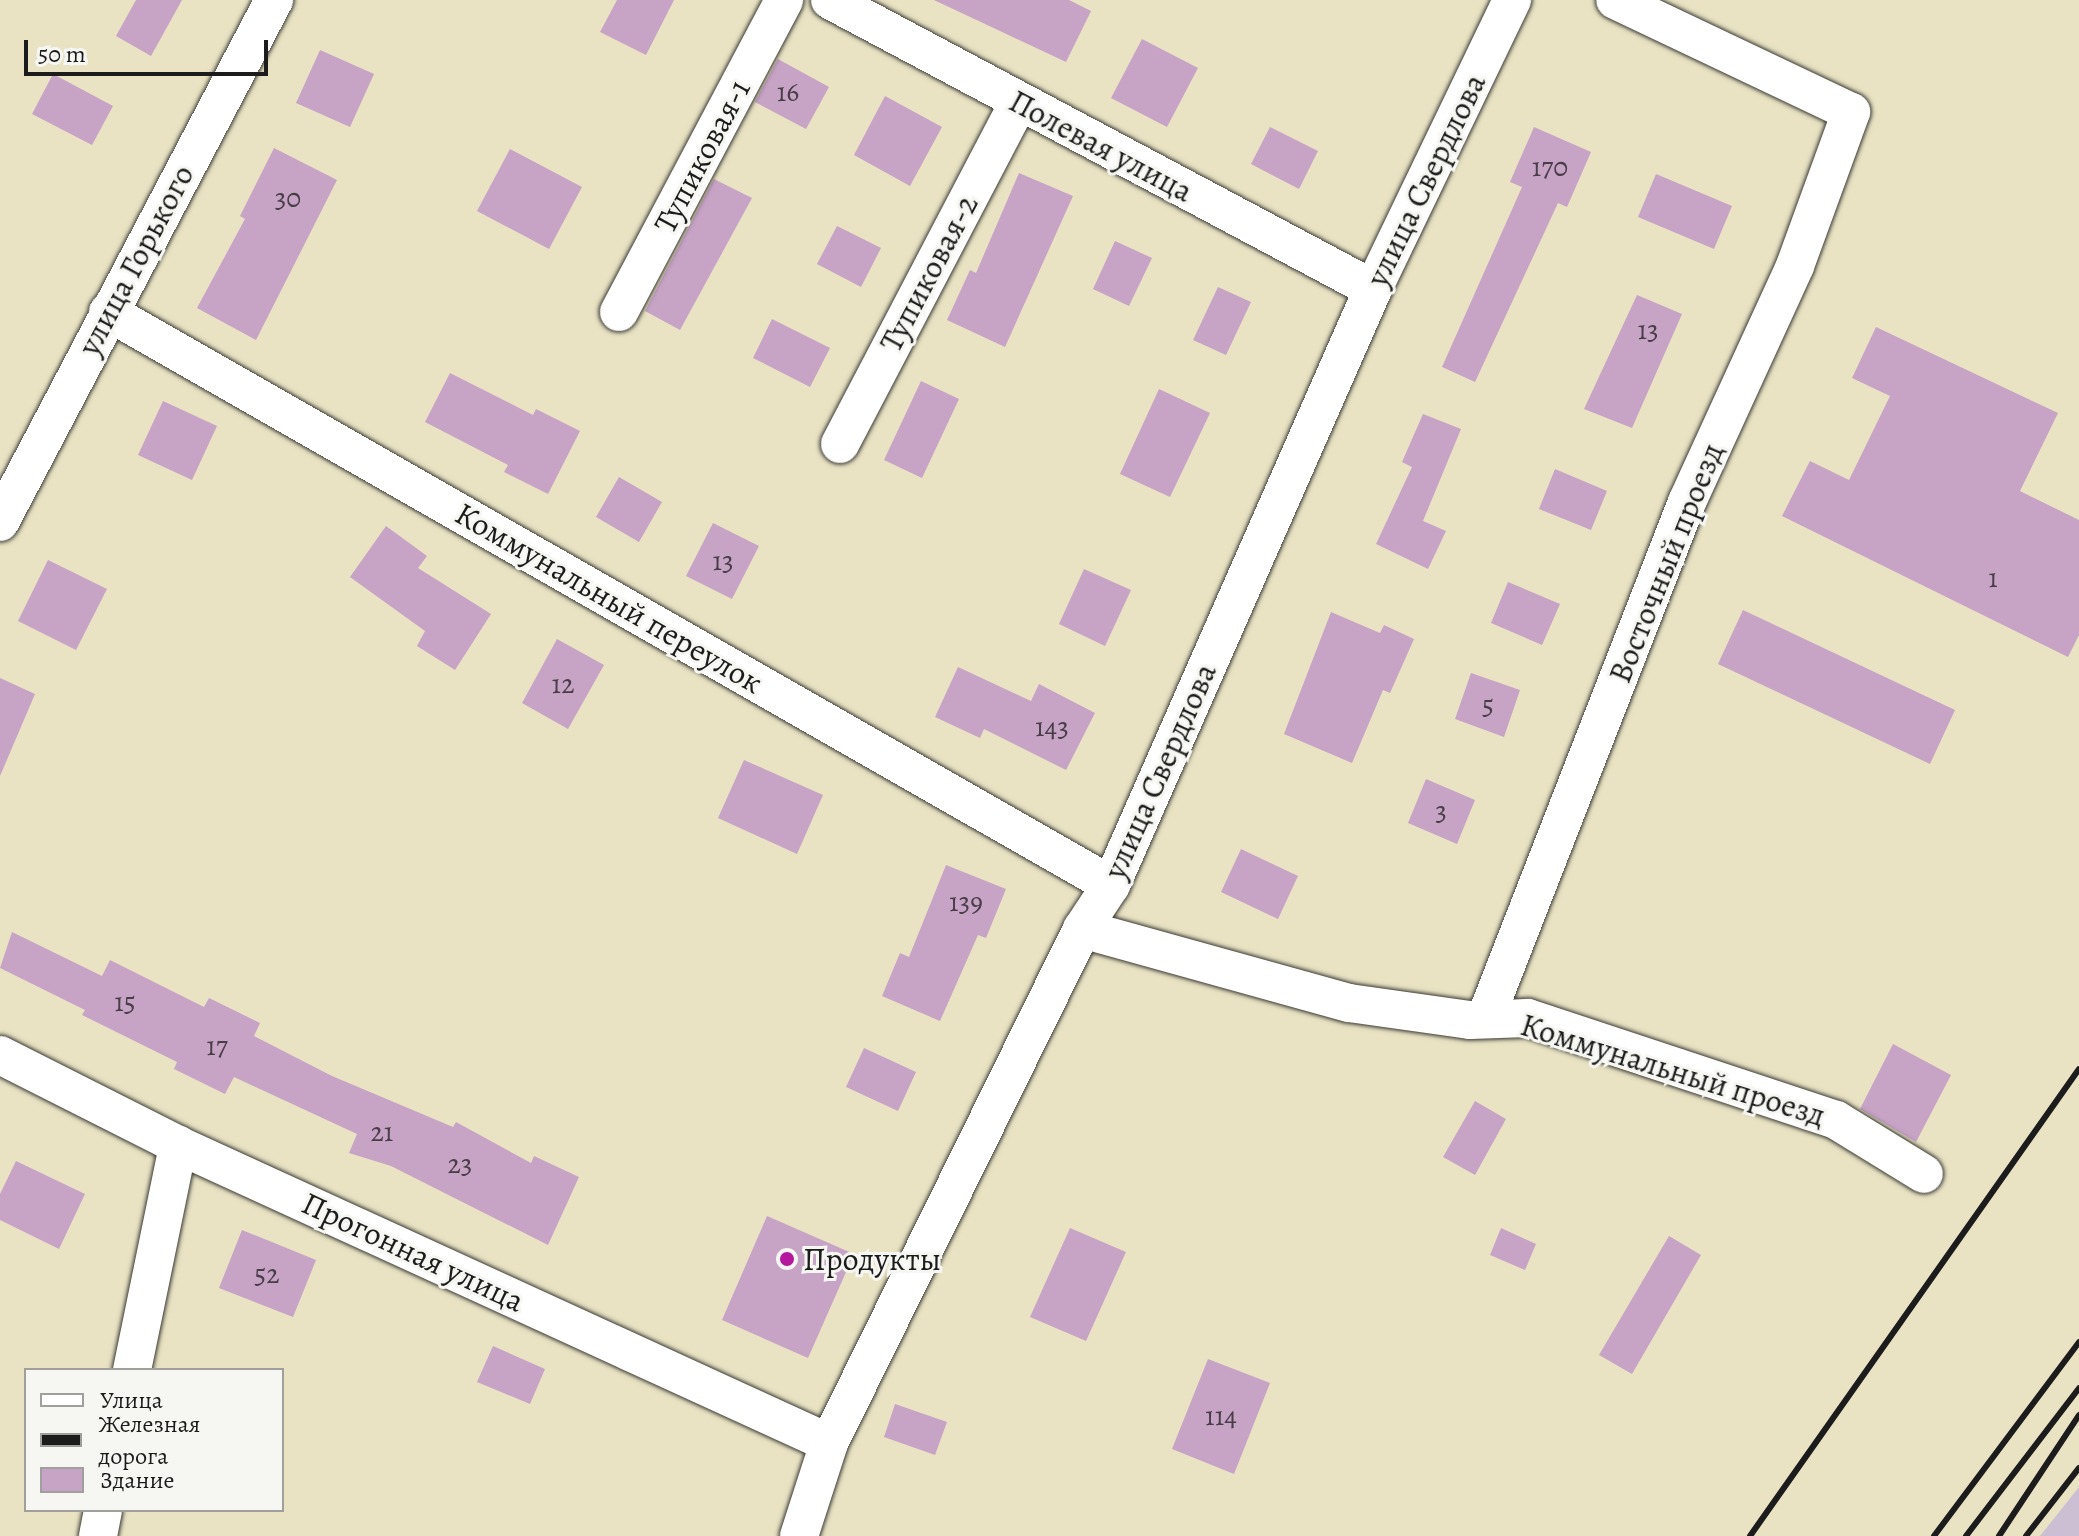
<!DOCTYPE html>
<meta charset="utf-8">
<style>
body{margin:0}
#map{position:relative;width:2079px;height:1536px;overflow:hidden;background:#e9e3c4;font-family:Alegreya,serif}
div>[style]{position:absolute}
[style*='--x']{left:calc(var(--x)*1px);top:calc(var(--y)*1px);width:calc(var(--w)*1px);rotate:calc(var(--a)*1deg)}
.industrial>*{inset:0;background:#ccbfd4}
.building>*{inset:0;background:#c7a3c6}
.roads{filter:drop-shadow(0 0 2px #3b3a35) drop-shadow(0 0 2px #3b3a35)}
.minor>*{height:38px;margin:-19px;padding:0 19px;transform-origin:19px;border-radius:19px;background:#fff}
.rail>*{height:6px;margin:-3px;padding:0 3px;transform-origin:3px;border-radius:3px;background:#1c1c1c}
.dots>*{width:22px;height:22px;translate:-50% -50%;box-sizing:border-box;border:4px solid #f6f6f2;border-radius:50%}
span{translate:-50% -50%;white-space:nowrap;text-align:center;line-height:1.15;-webkit-text-stroke:6px #f6f6f2;paint-order:stroke}
.number-label{font-size:28px;color:#473e46}
.number-label span{-webkit-text-stroke-width:0}
.street-label{font-size:32px;color:#1c1c1c}
.poi-label{font-size:32px;color:#1c1c1c}
.left{translate:0 -50%;text-align:left}
.legend{position:absolute;left:24px;top:1368px;width:260px;height:144px;box-sizing:border-box;background:#f6f6f2;border:2px solid #9f9f9c;margin:0;padding:10px 14px;list-style:none;font-size:24px;color:#1c1c1c}
.legend li{display:flex;align-items:center;gap:16px;height:40px}
.legend b{width:40px;border:2px solid #9f9f9c}
.scale{position:absolute;left:24px;top:40px;width:244px;height:36px;box-sizing:border-box;border:4px solid #1c1c1c;border-top:0;padding-left:10px;font-size:24px;line-height:28px;white-space:nowrap;color:#1c1c1c;-webkit-text-stroke:6px #f6f6f2;paint-order:stroke}
</style>
<div id="map">
<div class="industrial">
<i style="clip-path:polygon(2079px 1487px,2079px 1536px,2040px 1536px)"></i>
</div>
<div class="building">
<i style="clip-path:polygon(136px 0,182px 0,151px 56px,116px 36px)"></i>
<i style="clip-path:polygon(617px 0,674px 0,646px 55px,600px 32px)"></i>
<i style="clip-path:polygon(934px 0,1069px 0,1091px 11px,1066px 62px)"></i>
<i style="clip-path:polygon(1142px 39px,1198px 68px,1167px 127px,1111px 98px)"></i>
<i style="clip-path:polygon(320px 50px,374px 74px,350px 127px,296px 103px)"></i>
<i style="clip-path:polygon(778px 59px,829px 87px,806px 129px,755px 102px)"></i>
<i style="clip-path:polygon(53px 74px,113px 106px,92px 145px,32px 114px)"></i>
<i style="clip-path:polygon(885px 96px,942px 127px,910px 186px,854px 155px)"></i>
<i style="clip-path:polygon(1270px 127px,1318px 151px,1299px 189px,1251px 164px)"></i>
<i style="clip-path:polygon(1534px 127px,1591px 152px,1567px 207px,1558px 203px,1475px 382px,1442px 367px,1522px 187px,1510px 182px)"></i>
<i style="clip-path:polygon(274px 148px,337px 180px,256px 340px,197px 308px,245px 219px,240px 216px)"></i>
<i style="clip-path:polygon(510px 149px,582px 187px,549px 249px,477px 211px)"></i>
<i style="clip-path:polygon(1019px 173px,1073px 196px,1005px 347px,947px 320px,970px 270px,976px 273px)"></i>
<i style="clip-path:polygon(1656px 174px,1732px 206px,1714px 249px,1638px 217px)"></i>
<i style="clip-path:polygon(714px 179px,752px 198px,680px 330px,645px 311px)"></i>
<i style="clip-path:polygon(837px 226px,881px 248px,861px 287px,817px 264px)"></i>
<i style="clip-path:polygon(1115px 241px,1152px 258px,1129px 306px,1093px 289px)"></i>
<i style="clip-path:polygon(1218px 287px,1251px 302px,1226px 355px,1193px 340px)"></i>
<i style="clip-path:polygon(1637px 295px,1682px 314px,1632px 428px,1584px 409px)"></i>
<i style="clip-path:polygon(772px 319px,830px 348px,810px 387px,753px 358px)"></i>
<i style="clip-path:polygon(1876px 327px,2058px 413px,2020px 491px,2079px 520px,2079px 635px,2068px 657px,1782px 516px,1810px 461px,1849px 480px,1890px 396px,1852px 378px)"></i>
<i style="clip-path:polygon(450px 373px,533px 415px,536px 409px,580px 431px,548px 494px,504px 472px,508px 465px,425px 422px)"></i>
<i style="clip-path:polygon(921px 381px,959px 399px,922px 478px,884px 460px)"></i>
<i style="clip-path:polygon(1159px 389px,1210px 413px,1170px 497px,1120px 474px)"></i>
<i style="clip-path:polygon(163px 401px,217px 426px,192px 480px,138px 455px)"></i>
<i style="clip-path:polygon(1423px 414px,1461px 429px,1423px 521px,1446px 531px,1428px 569px,1376px 544px,1412px 467px,1402px 462px)"></i>
<i style="clip-path:polygon(1555px 469px,1607px 491px,1591px 530px,1539px 509px)"></i>
<i style="clip-path:polygon(619px 477px,662px 502px,639px 542px,596px 517px)"></i>
<i style="clip-path:polygon(713px 523px,759px 546px,732px 599px,686px 576px)"></i>
<i style="clip-path:polygon(386px 526px,427px 556px,418px 568px,491px 614px,455px 670px,417px 646px,425px 631px,350px 577px)"></i>
<i style="clip-path:polygon(48px 560px,107px 589px,76px 650px,18px 621px)"></i>
<i style="clip-path:polygon(1084px 569px,1131px 590px,1105px 646px,1059px 624px)"></i>
<i style="clip-path:polygon(1508px 582px,1560px 604px,1542px 645px,1491px 623px)"></i>
<i style="clip-path:polygon(1743px 610px,1955px 710px,1930px 764px,1718px 664px)"></i>
<i style="clip-path:polygon(1331px 612px,1380px 633px,1384px 625px,1414px 639px,1390px 693px,1383px 690px,1352px 763px,1284px 734px)"></i>
<i style="clip-path:polygon(557px 639px,604px 665px,568px 729px,522px 703px)"></i>
<i style="clip-path:polygon(958px 667px,1031px 701px,1039px 684px,1095px 713px,1066px 770px,984px 729px,980px 738px,935px 717px)"></i>
<i style="clip-path:polygon(1471px 673px,1520px 690px,1504px 737px,1455px 719px)"></i>
<i style="clip-path:polygon(0 678px,35px 694px,0 776px)"></i>
<i style="clip-path:polygon(744px 760px,823px 795px,797px 854px,718px 818px)"></i>
<i style="clip-path:polygon(1426px 779px,1475px 800px,1457px 844px,1408px 823px)"></i>
<i style="clip-path:polygon(1241px 849px,1298px 876px,1278px 919px,1221px 892px)"></i>
<i style="clip-path:polygon(946px 865px,1006px 889px,986px 938px,978px 935px,940px 1021px,882px 996px,900px 953px,909px 957px)"></i>
<i style="clip-path:polygon(12px 932px,102px 976px,110px 960px,204px 1007px,209px 998px,260px 1023px,254px 1036px,332px 1076px,453px 1127px,456px 1122px,531px 1163px,534px 1156px,579px 1177px,548px 1245px,391px 1166px,349px 1153px,357px 1134px,234px 1077px,225px 1094px,174px 1069px,177px 1062px,82px 1015px,85px 1010px,0 968px)"></i>
<i style="clip-path:polygon(1893px 1044px,1951px 1075px,1916px 1142px,1860px 1109px)"></i>
<i style="clip-path:polygon(864px 1048px,916px 1072px,898px 1111px,846px 1087px)"></i>
<i style="clip-path:polygon(1475px 1101px,1506px 1119px,1475px 1175px,1443px 1157px)"></i>
<i style="clip-path:polygon(16px 1161px,85px 1194px,59px 1249px,0 1220px,0 1194px)"></i>
<i style="clip-path:polygon(767px 1216px,854px 1254px,808px 1358px,722px 1320px)"></i>
<i style="clip-path:polygon(1070px 1228px,1126px 1252px,1086px 1341px,1030px 1317px)"></i>
<i style="clip-path:polygon(1501px 1228px,1536px 1244px,1525px 1270px,1490px 1255px)"></i>
<i style="clip-path:polygon(242px 1230px,316px 1260px,293px 1317px,219px 1288px)"></i>
<i style="clip-path:polygon(1669px 1236px,1701px 1255px,1632px 1374px,1599px 1355px)"></i>
<i style="clip-path:polygon(493px 1346px,545px 1369px,530px 1404px,477px 1382px)"></i>
<i style="clip-path:polygon(1208px 1359px,1270px 1383px,1234px 1474px,1172px 1449px)"></i>
<i style="clip-path:polygon(895px 1404px,947px 1422px,935px 1455px,884px 1437px)"></i>
</div>
<div class="roads">
<div class="minor">
<i style="--x:830;--y:0;--w:615;--a:28.02"></i>
<i style="--x:108;--y:312;--w:1155;--a:29.74"></i>
<i style="--x:619;--y:312;--w:353;--a:-62.1"></i>
<i style="--x:840;--y:444;--w:385;--a:-62.4"></i>
<i style="--x:0;--y:522;--w:590;--a:-62.3"></i>
<i style="--x:1082;--y:929;--w:277;--a:15.5"></i>
<i style="--x:1349;--y:1003;--w:122;--a:8"></i>
<i style="--x:1470;--y:1020;--w:58;--a:-2"></i>
<i style="--x:1528;--y:1018;--w:324;--a:18.3"></i>
<i style="--x:1836;--y:1120;--w:103;--a:31.5"></i>
<i style="--x:1486;--y:1017;--w:553;--a:-68.68"></i>
<i style="--x:1687;--y:502;--w:260;--a:-65.4"></i>
<i style="--x:1795;--y:266;--w:164;--a:-70"></i>
<i style="--x:1851;--y:112;--w:261;--a:-154.6"></i>
<i style="--x:0;--y:1055;--w:199;--a:26.8"></i>
<i style="--x:178;--y:1145;--w:716;--a:24.6"></i>
<i style="--x:132;--y:1370;--w:230;--a:-78.4"></i>
<i style="--x:98;--y:1536;--w:26;--a:-79"></i>
<i style="--x:799;--y:1536;--w:98;--a:-72.1"></i>
<i style="--x:829;--y:1443;--w:573;--a:-63.79"></i>
<i style="--x:1082;--y:929;--w:53;--a:-56.6"></i>
<i style="--x:1111;--y:885;--w:651;--a:-66.27"></i>
<i style="--x:1373;--y:289;--w:321;--a:-64.3"></i>
</div>
</div>
<div class="rail">
<i style="--x:1750;--y:1536;--w:571;--a:-54.84"></i>
<i style="--x:1934;--y:1536;--w:242;--a:-53.2"></i>
<i style="--x:1966;--y:1536;--w:186;--a:-52.6"></i>
<i style="--x:1999;--y:1536;--w:145;--a:-56.5"></i>
<i style="--x:2026;--y:1536;--w:86;--a:-52.1"></i>
</div>
<div class="dots">
<i style="left:787px;top:1259px;background:#b5179e"></i>
</div>
<div class="number-label">
<span style="left:788px;top:92px">16</span>
<span style="left:1550px;top:167px">170</span>
<span style="left:288px;top:198px">30</span>
<span style="left:1648px;top:330px">13</span>
<span style="left:723px;top:561px">13</span>
<span style="left:1993px;top:578px">1</span>
<span style="left:563px;top:684px">12</span>
<span style="left:1488px;top:705px">5</span>
<span style="left:1052px;top:727px">143</span>
<span style="left:1441px;top:811px">3</span>
<span style="left:966px;top:902px">139</span>
<span style="left:125px;top:1002px">15</span>
<span style="left:217px;top:1046px">17</span>
<span style="left:382px;top:1132px">21</span>
<span style="left:460px;top:1164px">23</span>
<span style="left:267px;top:1274px">52</span>
<span style="left:1221px;top:1416px">114</span>
</div>
<div class="street-label">
<span style="left:1101px;top:146px;rotate:28deg">Полевая улица</span>
<span style="left:702px;top:156px;rotate:-62deg">Тупиковая-1</span>
<span style="left:1426px;top:180px;rotate:-64deg">улица Свердлова</span>
<span style="left:136px;top:260px;rotate:-62deg">улица Горького</span>
<span style="left:929px;top:273px;rotate:-62deg">Тупиковая-2</span>
<span style="left:1666px;top:563px;rotate:-68deg">Восточный проезд</span>
<span style="left:609px;top:598px;rotate:30deg">Коммунальный переулок</span>
<span style="left:1160px;top:771px;rotate:-66deg">улица Свердлова</span>
<span style="left:1673px;top:1070px;rotate:17deg">Коммунальный проезд</span>
<span style="left:413px;top:1252px;rotate:25deg">Прогонная улица</span>
</div>
<div class="poi-label">
<span class="left" style="left:803px;top:1259px">Продукты</span>
</div>
<ul class="legend">
<li><b style="height:10px;background:#fff"></b>Улица</li>
<li><b style="height:10px;background:#1c1c1c"></b>Железная дорога</li>
<li><b style="height:22px;background:#c7a3c6"></b>Здание</li>
</ul>
<div class="scale">50 m</div>
</div>
